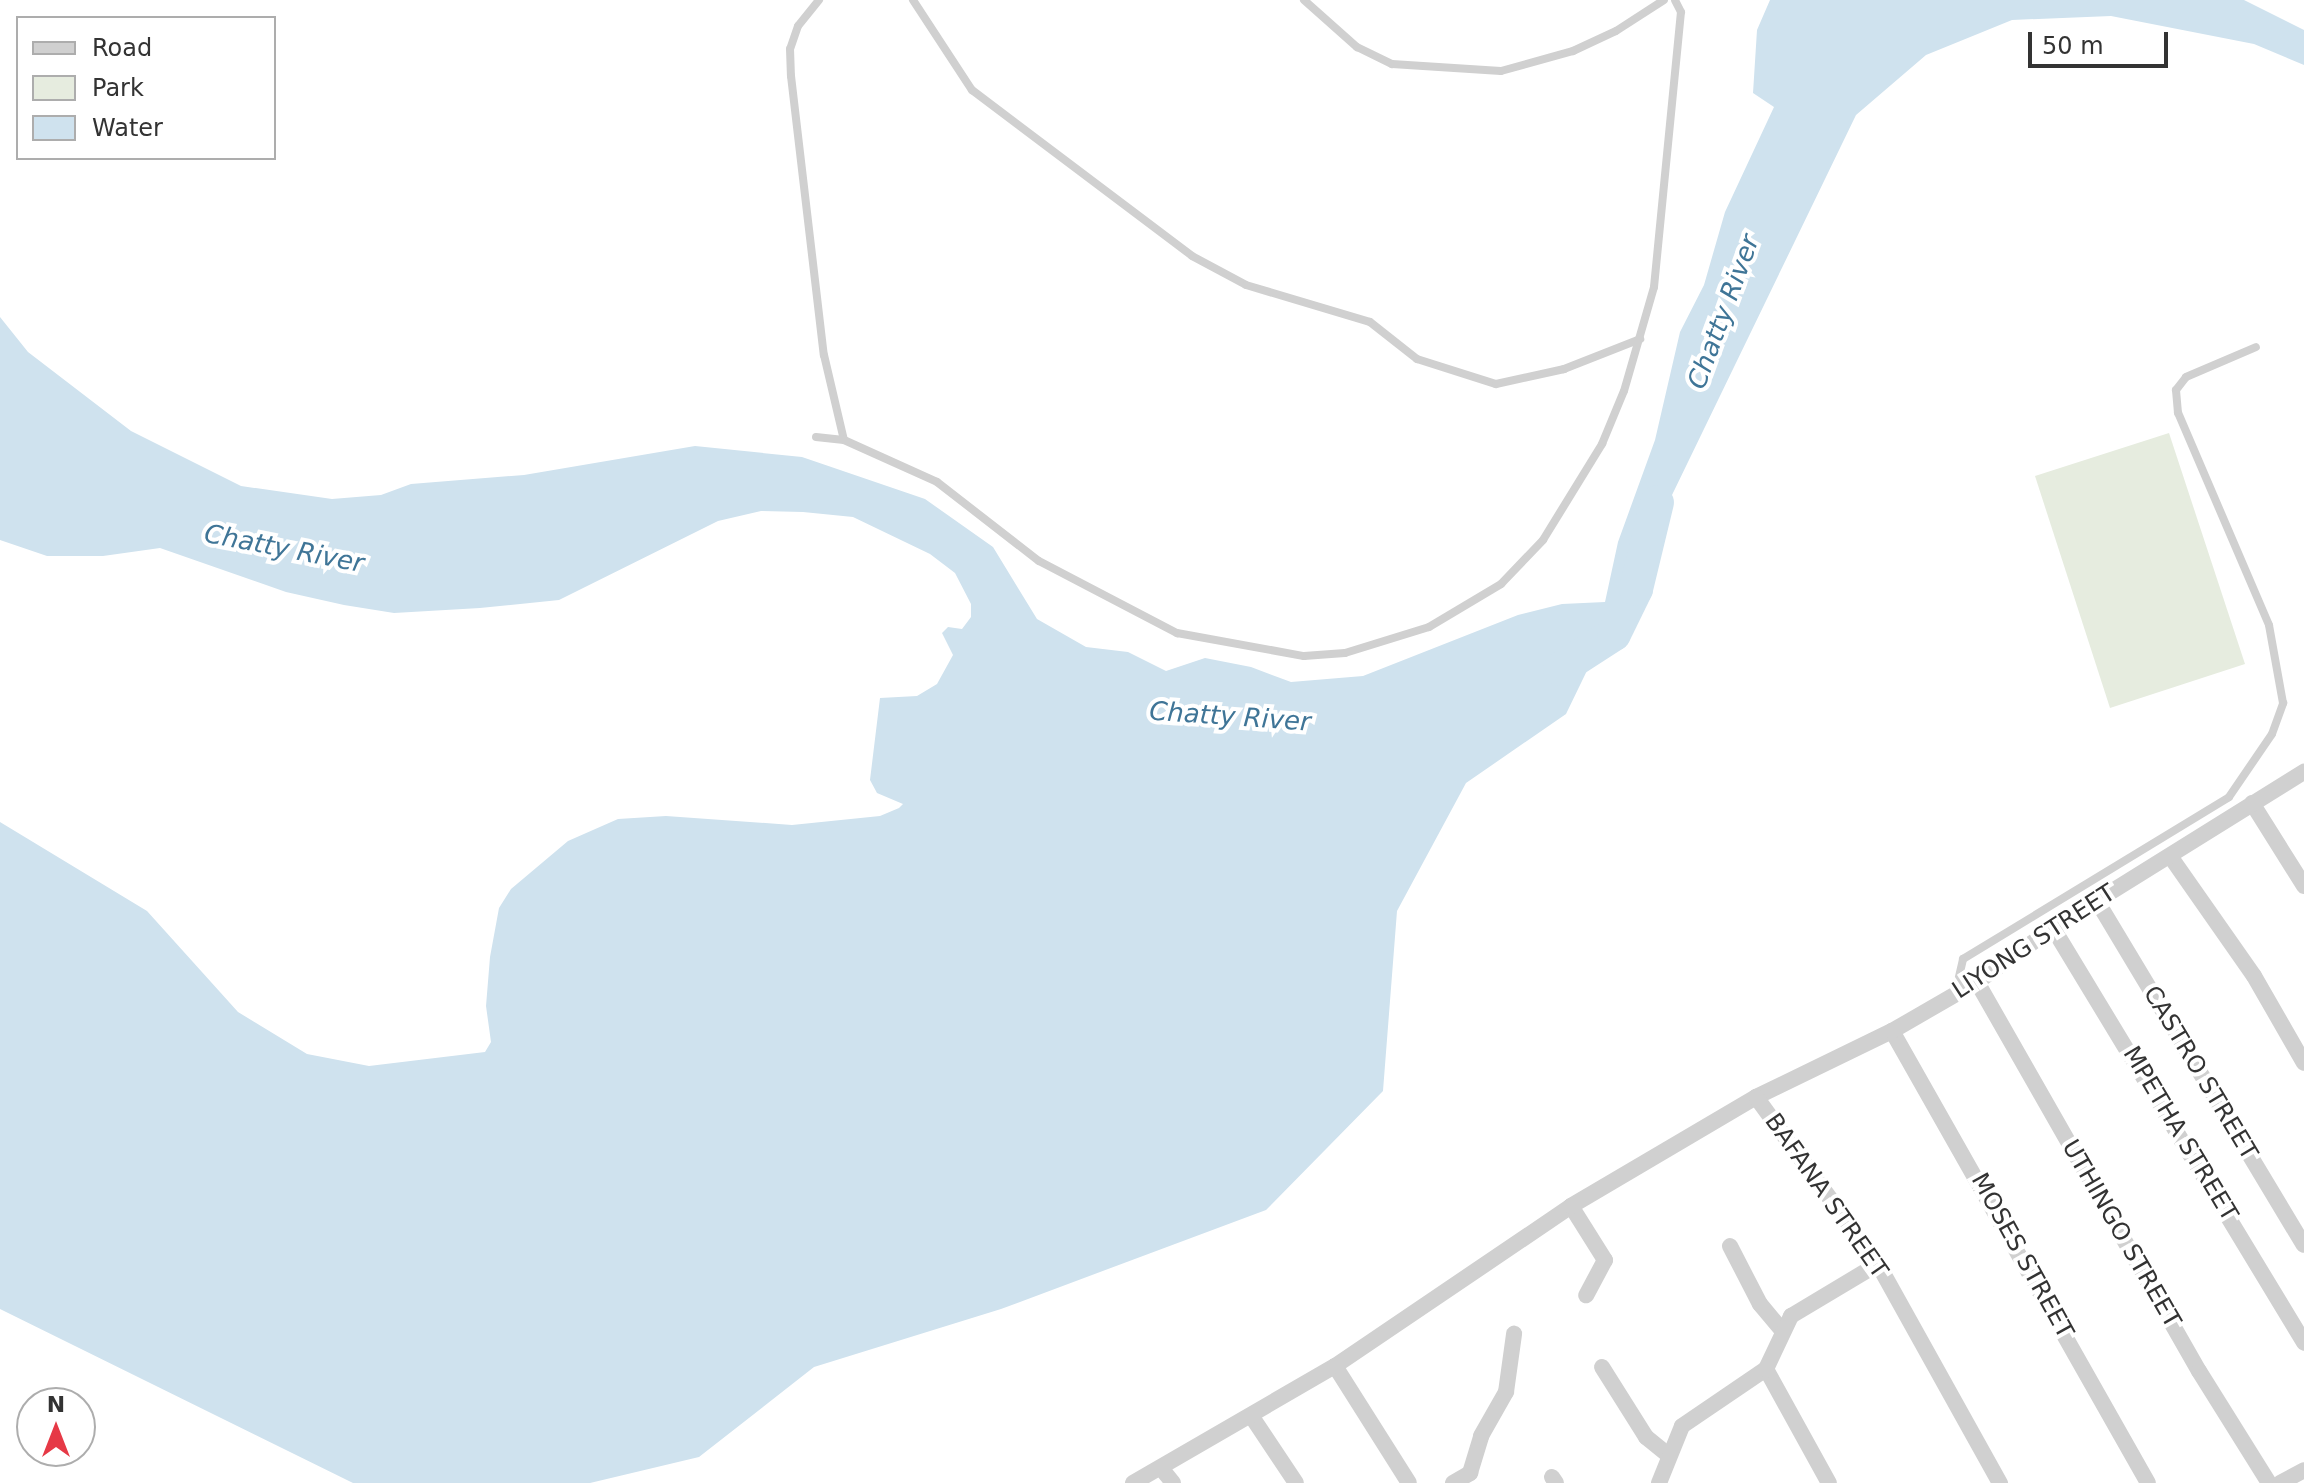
<!DOCTYPE html>
<style>
body{margin:0}
#map{position:relative;width:2304px;height:1483px;overflow:hidden;background:#fff;font-family:"DejaVu Sans",sans-serif}
div>[style]{position:absolute}
[style*='--x']{left:calc(var(--x)*1px);top:calc(var(--y)*1px);width:calc(var(--w)*1px);rotate:calc(var(--a)*1deg)}
.green>*{inset:0;background:#e6ecdf}
.water>*{inset:0;background:#cfe2ee}
.river>*{height:34px;margin:-17px;padding:0 17px;transform-origin:17px;border-radius:17px;background:#cfe2ee}
.service>*{height:8px;margin:-4px;padding:0 4px;transform-origin:4px;border-radius:4px;background:#d0d0d0}
.minor>*{height:16px;margin:-8px;padding:0 8px;transform-origin:8px;border-radius:8px;background:#d0d0d0}
span{translate:-50% -50%;white-space:nowrap;text-align:center;line-height:1.15;-webkit-text-stroke:8px #fff;paint-order:stroke}
.street-label{font-size:24px;color:#333}
.water-label{font-size:26px;color:#3f7597;font-style:italic}
.legend{position:absolute;left:16px;top:16px;width:260px;height:144px;box-sizing:border-box;background:#fff;border:2px solid #adadad;margin:0;padding:10px 14px;list-style:none;font-size:24px;color:#333}
.legend li{display:flex;align-items:center;gap:16px;height:40px}
.legend b{width:40px;border:2px solid #adadad}
.north{position:absolute;left:16px;top:1387px;width:80px;height:80px;box-sizing:border-box;background:#fff;border:2px solid #adadad;border-radius:50%;rotate:0deg;font-size:22px;font-weight:700;line-height:32px;text-align:center;color:#333}
.north::after{content:'';display:block;margin:auto;width:28px;height:36px;background:#e63946;clip-path:polygon(50% 0,100% 100%,50% 72%,0 100%)}
.scale{position:absolute;left:2028px;top:32px;width:140px;height:36px;box-sizing:border-box;border:4px solid #333;border-top:0;padding-left:10px;font-size:24px;line-height:28px;white-space:nowrap;color:#333;-webkit-text-stroke:6px #fff;paint-order:stroke}
</style>
<div id="map">
<div class="green">
<i style="clip-path:polygon(2169px 433px,2245px 664px,2110px 708px,2035px 476px)"></i>
</div>
<div class="water">
<i style="clip-path:polygon(1770px 0,2244px 0,2304px 30px,2304px 65px,2254px 44px,2111px 16px,2012px 20px,1926px 55px,1856px 115px,1566px 714px,1466px 783px,1397px 911px,1383px 1091px,1266px 1210px,1001px 1309px,814px 1367px,699px 1457px,590px 1483px,353px 1483px,0 1309px,0 822px,147px 911px,238px 1012px,307px 1054px,369px 1066px,485px 1052px,491px 1042px,486px 1006px,490px 957px,499px 908px,511px 889px,568px 841px,618px 819px,666px 816px,792px 825px,880px 816px,899px 808px,903px 804px,877px 793px,870px 780px,880px 698px,917px 696px,937px 684px,953px 655px,942px 633px,948px 627px,962px 629px,971px 617px,971px 604px,955px 573px,930px 554px,853px 517px,803px 512px,761px 511px,718px 521px,559px 600px,480px 608px,394px 613px,344px 605px,286px 592px,160px 548px,103px 556px,47px 556px,0 540px,0 317px,28px 352px,131px 431px,241px 486px,332px 499px,381px 495px,411px 484px,524px 475px,695px 446px,802px 457px,925px 499px,993px 547px,1037px 619px,1086px 647px,1128px 652px,1166px 671px,1205px 658px,1251px 667px,1291px 682px,1363px 676px,1518px 615px,1562px 604px,1605px 602px,1618px 542px,1655px 440px,1680px 332px,1704px 285px,1725px 212px,1774px 107px,1753px 93px,1757px 30px)"></i>
</div>
<div class="river">
<i style="--x:1560;--y:669;--w:64;--a:-32.9"></i>
<i style="--x:1614;--y:634;--w:50;--a:-63.9"></i>
<i style="--x:1636;--y:589;--w:89;--a:-76.4"></i>
</div>
<div class="service">
<i style="--x:819;--y:0;--w:33;--a:129"></i>
<i style="--x:798;--y:26;--w:24;--a:109"></i>
<i style="--x:790;--y:49;--w:27;--a:88"></i>
<i style="--x:791;--y:76;--w:281;--a:83.3"></i>
<i style="--x:824;--y:355;--w:87;--a:76.8"></i>
<i style="--x:913;--y:0;--w:108;--a:56.8"></i>
<i style="--x:972;--y:90;--w:276;--a:37"></i>
<i style="--x:1192;--y:256;--w:61;--a:28.2"></i>
<i style="--x:1246;--y:285;--w:129;--a:16.6"></i>
<i style="--x:1370;--y:322;--w:60;--a:38.2"></i>
<i style="--x:1417;--y:359;--w:83;--a:17.6"></i>
<i style="--x:1496;--y:384;--w:70;--a:-12.4"></i>
<i style="--x:1564;--y:369;--w:82;--a:-21.5"></i>
<i style="--x:1304;--y:0;--w:71;--a:41.6"></i>
<i style="--x:1357;--y:47;--w:39;--a:26"></i>
<i style="--x:1392;--y:64;--w:109;--a:3.7"></i>
<i style="--x:1501;--y:71;--w:75;--a:-15.5"></i>
<i style="--x:1573;--y:51;--w:47;--a:-24.9"></i>
<i style="--x:1616;--y:31;--w:57;--a:-32.9"></i>
<i style="--x:816;--y:437;--w:28;--a:6"></i>
<i style="--x:844;--y:440;--w:102;--a:24.3"></i>
<i style="--x:937;--y:482;--w:129;--a:37.8"></i>
<i style="--x:1039;--y:561;--w:156;--a:27.6"></i>
<i style="--x:1177;--y:633;--w:129;--a:10.3"></i>
<i style="--x:1304;--y:656;--w:41;--a:-4.2"></i>
<i style="--x:1345;--y:653;--w:88;--a:-17.2"></i>
<i style="--x:1429;--y:627;--w:84;--a:-30.8"></i>
<i style="--x:1501;--y:584;--w:61;--a:-46.3"></i>
<i style="--x:1543;--y:540;--w:113;--a:-58.4"></i>
<i style="--x:1602;--y:444;--w:57;--a:-67.5"></i>
<i style="--x:1624;--y:391;--w:108;--a:-73.9"></i>
<i style="--x:1654;--y:287;--w:276;--a:-84.4"></i>
<i style="--x:1681;--y:12;--w:13;--a:-117"></i>
<i style="--x:1955;--y:994;--w:36;--a:-77"></i>
<i style="--x:1963;--y:959;--w:311;--a:-31.3"></i>
<i style="--x:2229;--y:797;--w:76;--a:-55.7"></i>
<i style="--x:2272;--y:734;--w:33;--a:-70"></i>
<i style="--x:2283;--y:703;--w:79;--a:-100.2"></i>
<i style="--x:2269;--y:625;--w:231;--a:-113.2"></i>
<i style="--x:2178;--y:413;--w:23;--a:-95"></i>
<i style="--x:2176;--y:390;--w:16;--a:-52"></i>
<i style="--x:2186;--y:377;--w:76;--a:-23.2"></i>
</div>
<div class="minor">
<i style="--x:2252;--y:803;--w:98;--a:57.9"></i>
<i style="--x:2170;--y:856;--w:146;--a:55"></i>
<i style="--x:2254;--y:976;--w:100;--a:60.1"></i>
<i style="--x:2097;--y:901;--w:401;--a:59"></i>
<i style="--x:2053;--y:928;--w:485;--a:58.8"></i>
<i style="--x:1977;--y:982;--w:448;--a:60.3"></i>
<i style="--x:2199;--y:1371;--w:132;--a:58"></i>
<i style="--x:1892;--y:1031;--w:519;--a:60.47"></i>
<i style="--x:1756;--y:1097;--w:151;--a:-25.9"></i>
<i style="--x:1892;--y:1031;--w:98;--a:-30"></i>
<i style="--x:1977;--y:982;--w:93;--a:-35.4"></i>
<i style="--x:2053;--y:928;--w:296;--a:-31.9"></i>
<i style="--x:1571;--y:1206;--w:64;--a:57.8"></i>
<i style="--x:1605;--y:1260;--w:40;--a:118"></i>
<i style="--x:1730;--y:1246;--w:65;--a:62.7"></i>
<i style="--x:1760;--y:1304;--w:33;--a:50"></i>
<i style="--x:1335;--y:1366;--w:138;--a:57.7"></i>
<i style="--x:1602;--y:1367;--w:83;--a:57.8"></i>
<i style="--x:1646;--y:1437;--w:27;--a:39"></i>
<i style="--x:1766;--y:1369;--w:130;--a:61.1"></i>
<i style="--x:1252;--y:1417;--w:79;--a:56.3"></i>
<i style="--x:1161;--y:1468;--w:19;--a:51"></i>
<i style="--x:1552;--y:1477;--w:7;--a:56"></i>
<i style="--x:1133;--y:1483;--w:233;--a:-30.1"></i>
<i style="--x:1335;--y:1366;--w:285;--a:-34.1"></i>
<i style="--x:1571;--y:1206;--w:215;--a:-30.5"></i>
<i style="--x:1756;--y:1097;--w:207;--a:53.9"></i>
<i style="--x:1878;--y:1264;--w:251;--a:60.9"></i>
<i style="--x:1453;--y:1483;--w:20;--a:-30"></i>
<i style="--x:1470;--y:1473;--w:39;--a:-73"></i>
<i style="--x:1481;--y:1436;--w:51;--a:-60.4"></i>
<i style="--x:1506;--y:1392;--w:59;--a:-82.1"></i>
<i style="--x:1659;--y:1483;--w:61;--a:-68"></i>
<i style="--x:1682;--y:1426;--w:102;--a:-34.2"></i>
<i style="--x:1766;--y:1369;--w:59;--a:-64.7"></i>
<i style="--x:1791;--y:1316;--w:101;--a:-30.9"></i>
<i style="--x:2280;--y:1483;--w:27;--a:-28"></i>
</div>
<div class="street-label">
<span style="left:2034px;top:942px;rotate:-33deg">LIYONG STREET</span>
<span style="left:2200px;top:1073px;rotate:59deg">CASTRO STREET</span>
<span style="left:2180px;top:1134px;rotate:59deg">MPETHA STREET</span>
<span style="left:1826px;top:1196px;rotate:55deg">BAFANA STREET</span>
<span style="left:2121px;top:1234px;rotate:60deg">UTHINGO STREET</span>
<span style="left:2022px;top:1256px;rotate:61deg">MOSES STREET</span>
</div>
<div class="water-label">
<span style="left:1724px;top:312px;rotate:-70deg">Chatty River</span>
<span style="left:284px;top:549px;rotate:11deg">Chatty River</span>
<span style="left:1230px;top:717px;rotate:4deg">Chatty River</span>
</div>
<ul class="legend">
<li><b style="height:10px;background:#d0d0d0"></b>Road</li>
<li><b style="height:22px;background:#e6ecdf"></b>Park</li>
<li><b style="height:22px;background:#cfe2ee"></b>Water</li>
</ul>
<div class="north">N</div>
<div class="scale">50 m</div>
</div>
